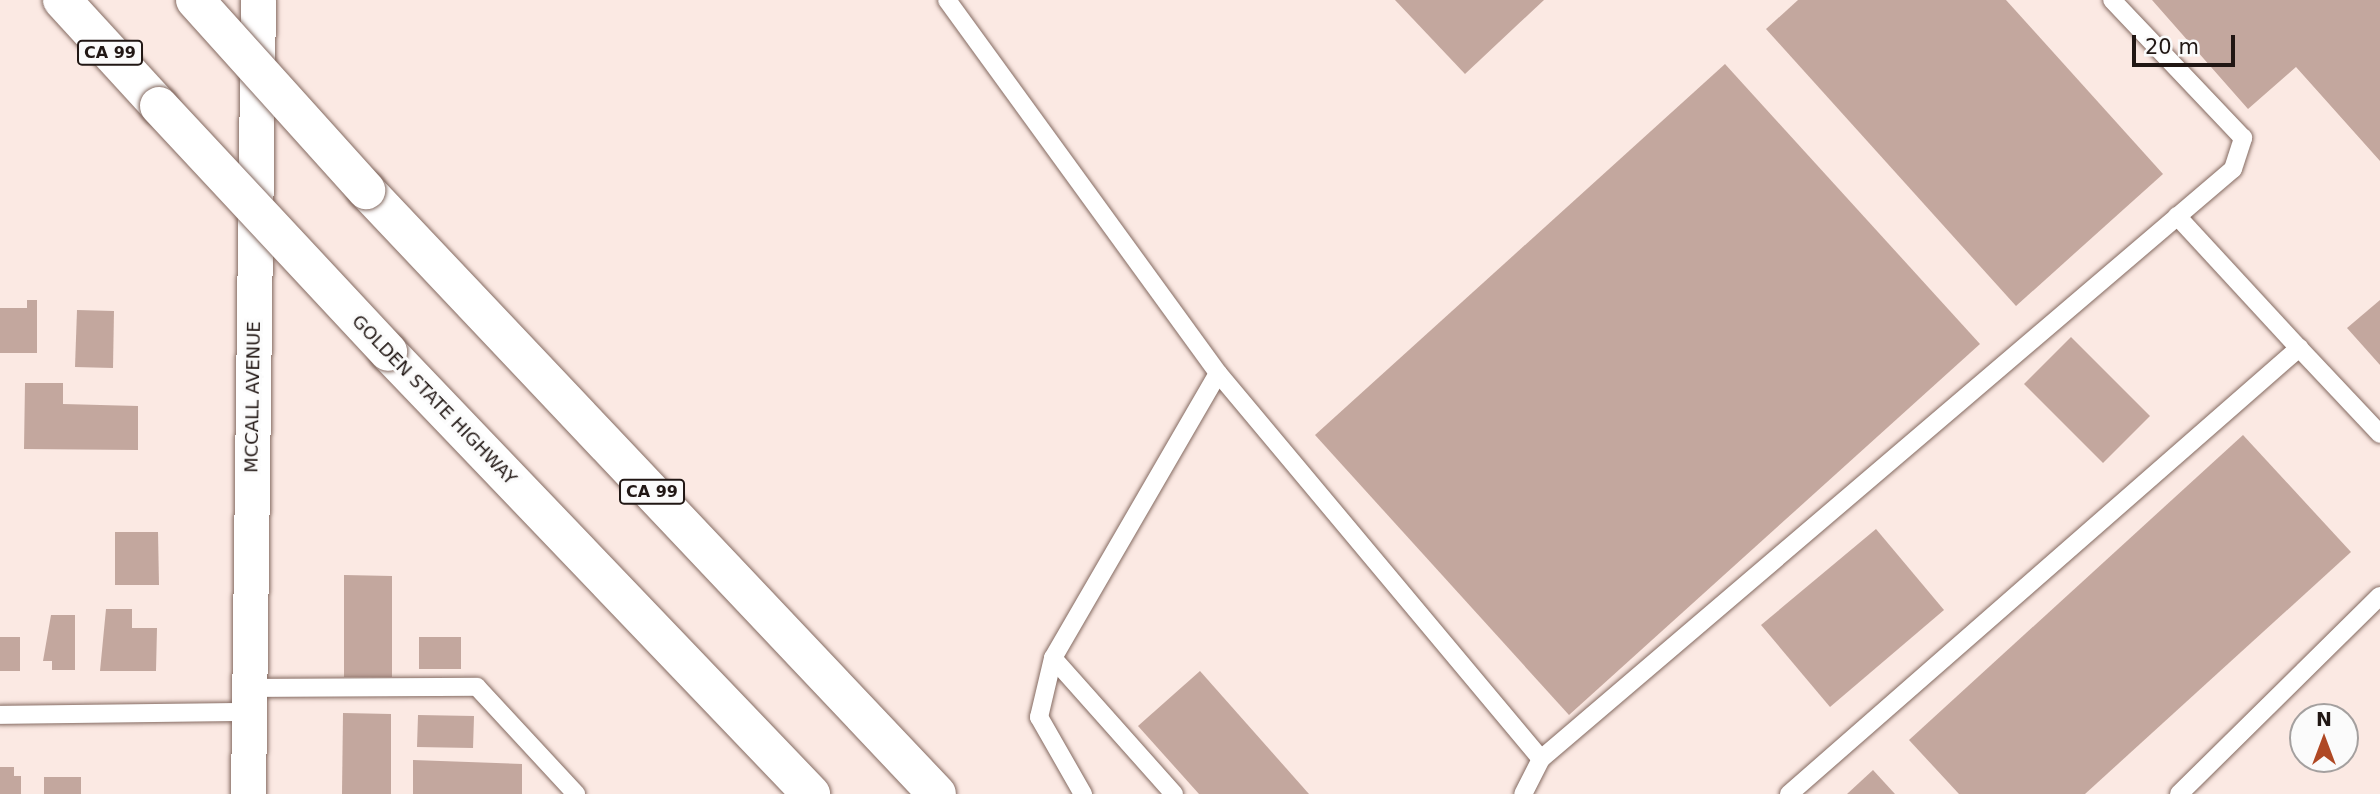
<!DOCTYPE html>
<style>
body{margin:0}
#map{position:relative;width:2380px;height:794px;overflow:hidden;background:#fbe9e3;font-family:"DejaVu Sans",sans-serif}
div>[style]{position:absolute}
[style*='--x']{left:calc(var(--x)*1px);top:calc(var(--y)*1px);width:calc(var(--w)*1px);rotate:calc(var(--a)*1deg)}
.building>*{inset:0;background:#c3a79e}
.roads{filter:drop-shadow(0 0 2px #846a61) drop-shadow(0 0 2px #846a61)}
.lane>*{height:18px;margin:-9px;padding:0 9px;transform-origin:9px;border-radius:9px;background:#fff}
.street>*{height:35px;margin:-17.5px;padding:0 17.5px;transform-origin:17.5px;border-radius:17.5px;background:#fff}
.highway>*{height:38px;margin:-19px;padding:0 19px;transform-origin:19px;border-radius:19px;background:#fff}
.bridges{filter:drop-shadow(0 0 2px #846a61) drop-shadow(0 0 2px #846a61)}
.highway-bridge>*{height:38px;margin:-19px;padding:0 19px;transform-origin:19px;border-radius:19px;background:#fff}
span{translate:-50% -50%;white-space:nowrap;text-align:center;line-height:1.15;-webkit-text-stroke:6px #fbfbfb;paint-order:stroke}
.shield-label span{padding:2px 5px;background:#fbfbfb;border:2px solid;border-radius:5px;-webkit-text-stroke-width:0}
.shield-label{font-size:16px;color:#211714;font-weight:700}
.street-label{font-size:18px;color:#211714}
.north{position:absolute;left:2289px;top:703px;width:70px;height:70px;box-sizing:border-box;background:#fbfbfb;border:2px solid #a4a09f;border-radius:50%;rotate:0deg;font-size:19px;font-weight:700;line-height:28px;text-align:center;color:#211714}
.north::after{content:'';display:block;margin:auto;width:24px;height:32px;background:#af4824;clip-path:polygon(50% 0,100% 100%,50% 72%,0 100%)}
.scale{position:absolute;left:2132px;top:35px;width:103px;height:32px;box-sizing:border-box;border:4px solid #211714;border-top:0;padding-left:9px;font-size:21px;line-height:24px;white-space:nowrap;color:#211714;-webkit-text-stroke:5px #fbfbfb;paint-order:stroke}
</style>
<div id="map">
<div class="building">
<i style="clip-path:polygon(1395px 0,1544px 0,1465px 74px)"></i>
<i style="clip-path:polygon(1798px 0,2006px 0,2163px 174px,2016px 306px,1766px 29px)"></i>
<i style="clip-path:polygon(2152px 0,2380px 0,2380px 161px,2296px 67px,2248px 109px)"></i>
<i style="clip-path:polygon(1725px 64px,1980px 344px,1569px 715px,1315px 435px)"></i>
<i style="clip-path:polygon(27px 300px,37px 300px,37px 353px,0 353px,0 308px,27px 308px)"></i>
<i style="clip-path:polygon(2380px 300px,2380px 365px,2347px 328px)"></i>
<i style="clip-path:polygon(77px 310px,114px 311px,113px 368px,75px 367px)"></i>
<i style="clip-path:polygon(2071px 337px,2150px 416px,2103px 463px,2024px 384px)"></i>
<i style="clip-path:polygon(25px 383px,63px 383px,63px 404px,138px 406px,138px 450px,24px 449px)"></i>
<i style="clip-path:polygon(2243px 435px,2351px 552px,2085px 794px,1959px 794px,1909px 740px)"></i>
<i style="clip-path:polygon(1876px 529px,1944px 610px,1830px 707px,1761px 625px)"></i>
<i style="clip-path:polygon(115px 532px,158px 532px,159px 585px,115px 585px)"></i>
<i style="clip-path:polygon(344px 575px,392px 576px,392px 677px,344px 677px)"></i>
<i style="clip-path:polygon(106px 609px,132px 609px,132px 628px,157px 628px,156px 671px,100px 671px)"></i>
<i style="clip-path:polygon(51px 615px,75px 615px,75px 670px,52px 670px,52px 661px,43px 661px)"></i>
<i style="clip-path:polygon(0 637px,20px 637px,20px 671px,0 671px)"></i>
<i style="clip-path:polygon(419px 637px,461px 637px,461px 669px,419px 669px)"></i>
<i style="clip-path:polygon(1200px 671px,1309px 794px,1199px 794px,1138px 726px)"></i>
<i style="clip-path:polygon(343px 713px,391px 714px,391px 794px,342px 794px)"></i>
<i style="clip-path:polygon(418px 715px,474px 716px,473px 748px,417px 747px)"></i>
<i style="clip-path:polygon(413px 760px,522px 764px,522px 794px,413px 794px)"></i>
<i style="clip-path:polygon(0 767px,14px 767px,14px 776px,21px 776px,21px 794px,0 794px)"></i>
<i style="clip-path:polygon(1873px 770px,1895px 794px,1847px 794px)"></i>
<i style="clip-path:polygon(44px 777px,81px 777px,81px 794px,44px 794px)"></i>
</div>
<div class="roads">
<div class="lane">
<i style="--x:947;--y:0;--w:461;--a:54"></i>
<i style="--x:1218;--y:373;--w:503;--a:50.08"></i>
<i style="--x:1541;--y:759;--w:39;--a:117"></i>
<i style="--x:2177;--y:216;--w:180;--a:47.3"></i>
<i style="--x:1053;--y:658;--w:61;--a:103.3"></i>
<i style="--x:1039;--y:717;--w:89;--a:60.3"></i>
<i style="--x:249;--y:688;--w:228;--a:-0.3"></i>
<i style="--x:477;--y:687;--w:146;--a:47.2"></i>
<i style="--x:0;--y:715;--w:248;--a:-0.7"></i>
<i style="--x:1541;--y:759;--w:909;--a:-40.45"></i>
<i style="--x:2233;--y:169;--w:33;--a:-72"></i>
<i style="--x:2243;--y:138;--w:190;--a:-133.5"></i>
<i style="--x:1174;--y:794;--w:182;--a:-131.7"></i>
<i style="--x:1053;--y:658;--w:329;--a:-59.9"></i>
<i style="--x:1789;--y:794;--w:678;--a:-41.17"></i>
<i style="--x:2299;--y:348;--w:118;--a:46.7"></i>
<i style="--x:2179;--y:794;--w:282;--a:-44.6"></i>
</div>
<div class="street">
<i style="--x:248;--y:794;--w:794;--a:-89.28"></i>
</div>
<div class="highway">
<i style="--x:62;--y:0;--w:144;--a:47.5"></i>
<i style="--x:366;--y:190;--w:831;--a:46.61"></i>
<i style="--x:388;--y:352;--w:612;--a:46.26"></i>
</div>
</div>
<div class="bridges">
<div class="highway-bridge">
<i style="--x:195;--y:0;--w:256;--a:48"></i>
<i style="--x:159;--y:106;--w:336;--a:47"></i>
</div>
</div>
<div class="shield-label">
<span style="left:110px;top:53px">CA 99</span>
<span style="left:652px;top:492px">CA 99</span>
</div>
<div class="street-label">
<span style="left:253px;top:397px;rotate:-89deg">MCCALL AVENUE</span>
<span style="left:434px;top:400px;rotate:46deg">GOLDEN STATE HIGHWAY</span>
</div>
<div class="north">N</div>
<div class="scale">20 m</div>
</div>
